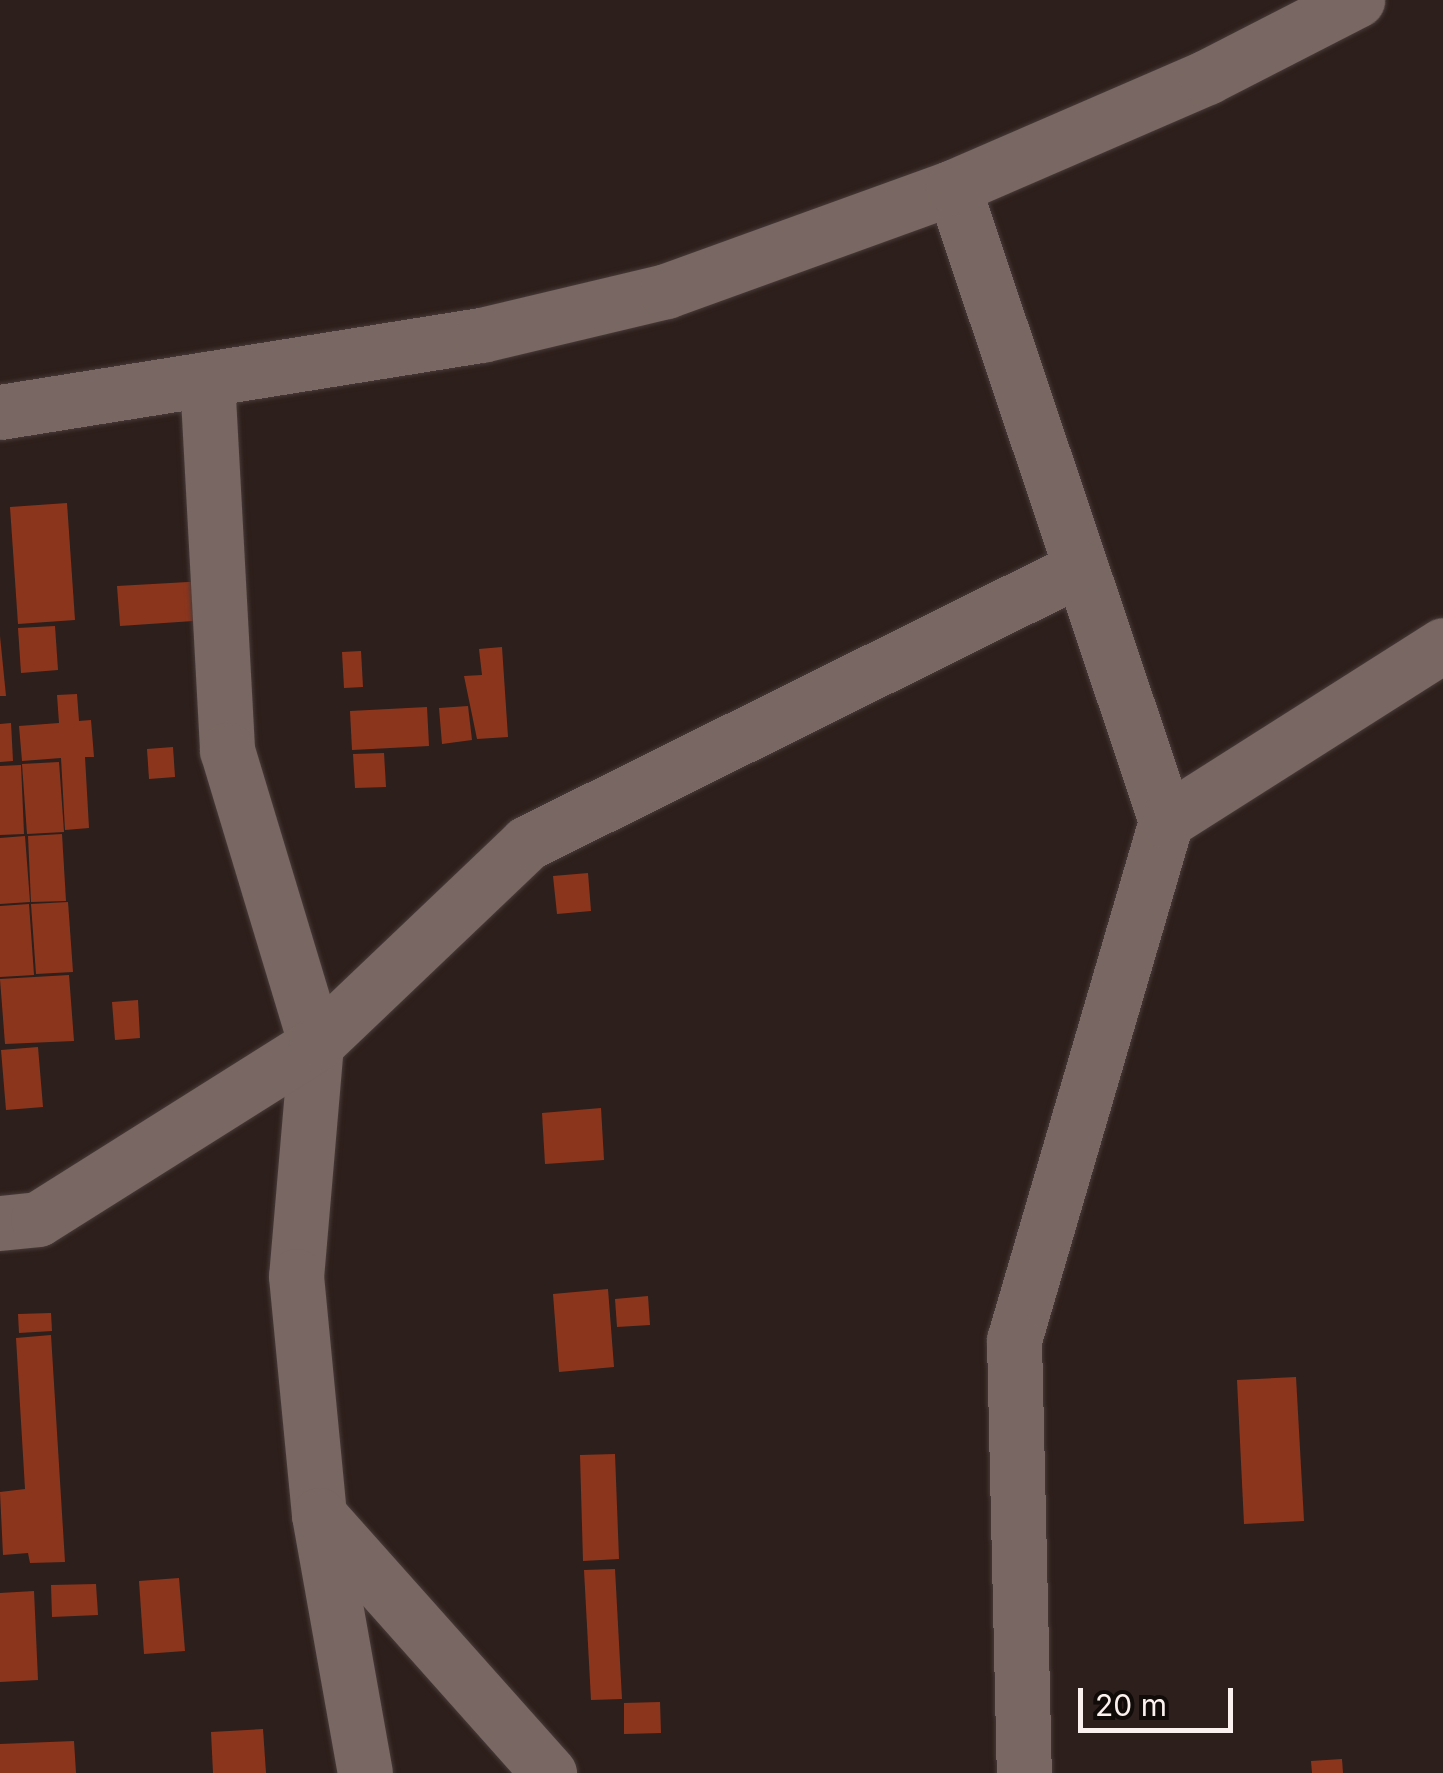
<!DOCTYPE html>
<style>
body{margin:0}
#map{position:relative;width:1443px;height:1773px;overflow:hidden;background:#2d1f1b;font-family:Inter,sans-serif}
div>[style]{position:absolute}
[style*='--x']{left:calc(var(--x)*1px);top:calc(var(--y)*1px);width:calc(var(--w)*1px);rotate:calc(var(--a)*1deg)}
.building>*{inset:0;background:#8c351d}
.roads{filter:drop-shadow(0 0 2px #483b39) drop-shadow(0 0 2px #483b39)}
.minor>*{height:55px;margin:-27.5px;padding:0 27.5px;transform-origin:27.5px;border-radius:27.5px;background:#786762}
span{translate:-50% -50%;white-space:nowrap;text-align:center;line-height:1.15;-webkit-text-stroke:8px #100a09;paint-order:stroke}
.scale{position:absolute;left:1078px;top:1688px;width:155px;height:45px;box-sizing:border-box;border:5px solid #fbf1ee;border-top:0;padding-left:12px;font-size:30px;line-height:35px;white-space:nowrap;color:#fbf1ee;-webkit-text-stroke:8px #100a09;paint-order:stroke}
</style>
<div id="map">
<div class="building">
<i style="clip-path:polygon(67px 503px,75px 620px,18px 624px,10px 507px)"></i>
<i style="clip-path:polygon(206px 581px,208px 620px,120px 626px,117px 586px)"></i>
<i style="clip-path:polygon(55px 626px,58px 670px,21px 673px,18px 628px)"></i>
<i style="clip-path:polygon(0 636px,6px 696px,0 696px)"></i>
<i style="clip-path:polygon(502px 647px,508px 737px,477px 739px,464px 676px,482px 675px,479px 649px)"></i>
<i style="clip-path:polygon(361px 651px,363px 687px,344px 688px,342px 652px)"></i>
<i style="clip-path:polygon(77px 694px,79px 721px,91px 720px,94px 757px,85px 757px,89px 828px,65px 830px,61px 758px,22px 761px,19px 726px,59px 723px,57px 695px)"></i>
<i style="clip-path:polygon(468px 706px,472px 740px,442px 744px,439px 708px)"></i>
<i style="clip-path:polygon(427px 707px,429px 746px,352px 750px,350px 711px)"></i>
<i style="clip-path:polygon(11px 723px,13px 761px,0 762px,0 724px)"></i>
<i style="clip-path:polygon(173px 747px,175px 777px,149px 779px,147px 749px)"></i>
<i style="clip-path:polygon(384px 753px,386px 787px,355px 788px,353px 754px)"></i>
<i style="clip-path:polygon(59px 762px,64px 832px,27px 834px,22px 764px)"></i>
<i style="clip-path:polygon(21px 765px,24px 834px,0 835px,0 766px)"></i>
<i style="clip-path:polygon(62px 834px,66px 901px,31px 902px,28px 836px)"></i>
<i style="clip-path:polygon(25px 836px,30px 902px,0 904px,0 838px)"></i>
<i style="clip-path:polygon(588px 873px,591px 911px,557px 914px,553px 876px)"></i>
<i style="clip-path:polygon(68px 902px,73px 972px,36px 974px,31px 904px)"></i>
<i style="clip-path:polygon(29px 904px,34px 975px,0 977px,0 906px)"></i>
<i style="clip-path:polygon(69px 975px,74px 1041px,5px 1044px,0 979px)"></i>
<i style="clip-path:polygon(138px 1000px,140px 1038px,115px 1040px,112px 1002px)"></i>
<i style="clip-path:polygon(38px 1047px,43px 1107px,6px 1110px,1px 1050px)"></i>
<i style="clip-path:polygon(601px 1108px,604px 1160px,545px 1164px,542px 1113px)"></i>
<i style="clip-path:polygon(608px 1289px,614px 1367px,559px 1372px,553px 1294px)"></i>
<i style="clip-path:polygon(648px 1296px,650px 1325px,617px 1327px,615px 1299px)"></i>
<i style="clip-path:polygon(51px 1313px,52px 1331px,19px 1333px,18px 1314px)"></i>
<i style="clip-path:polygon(51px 1335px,65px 1562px,30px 1563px,28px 1553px,3px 1555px,0 1492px,25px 1489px,16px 1338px)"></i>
<i style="clip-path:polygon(1296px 1377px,1304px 1521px,1244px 1524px,1237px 1380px)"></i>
<i style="clip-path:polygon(615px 1454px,619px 1559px,583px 1561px,580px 1455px)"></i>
<i style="clip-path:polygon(615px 1569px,622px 1699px,591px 1700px,584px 1570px)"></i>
<i style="clip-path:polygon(179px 1578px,185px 1651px,144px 1654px,139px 1581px)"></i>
<i style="clip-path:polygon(96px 1584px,98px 1615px,52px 1617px,51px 1585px)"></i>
<i style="clip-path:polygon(34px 1591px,38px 1680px,0 1682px,0 1593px)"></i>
<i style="clip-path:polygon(660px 1702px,661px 1733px,624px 1734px,624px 1703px)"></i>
<i style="clip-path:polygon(263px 1729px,266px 1773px,213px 1773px,211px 1732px)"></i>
<i style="clip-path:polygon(74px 1741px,76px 1773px,0 1773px,0 1744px)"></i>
<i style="clip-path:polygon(1342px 1759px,1343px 1773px,1312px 1773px,1311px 1761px)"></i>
</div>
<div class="roads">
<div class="minor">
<i style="--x:953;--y:187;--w:669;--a:71.43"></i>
<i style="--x:1166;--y:821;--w:541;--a:106.32"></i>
<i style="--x:1014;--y:1340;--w:433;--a:88.7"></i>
<i style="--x:207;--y:379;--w:372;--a:86.9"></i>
<i style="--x:227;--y:750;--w:307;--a:73.2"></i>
<i style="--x:316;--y:1044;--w:233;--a:94.9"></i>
<i style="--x:296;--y:1276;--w:240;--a:84.5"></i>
<i style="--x:319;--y:1515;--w:262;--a:79.9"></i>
<i style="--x:0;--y:412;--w:488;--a:-9.1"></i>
<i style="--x:482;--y:335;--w:189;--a:-13.4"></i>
<i style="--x:666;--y:291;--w:305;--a:-19.9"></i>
<i style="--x:953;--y:187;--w:277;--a:-23.4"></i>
<i style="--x:1207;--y:77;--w:169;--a:-27.2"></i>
<i style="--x:1166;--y:821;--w:328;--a:-32.4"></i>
<i style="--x:0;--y:1223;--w:38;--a:-6"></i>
<i style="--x:38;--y:1219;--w:328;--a:-32.2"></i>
<i style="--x:316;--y:1044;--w:291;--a:-43.6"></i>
<i style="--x:527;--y:843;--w:618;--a:-26.4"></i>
<i style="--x:319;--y:1515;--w:346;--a:48.3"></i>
</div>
</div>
<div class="scale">20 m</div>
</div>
